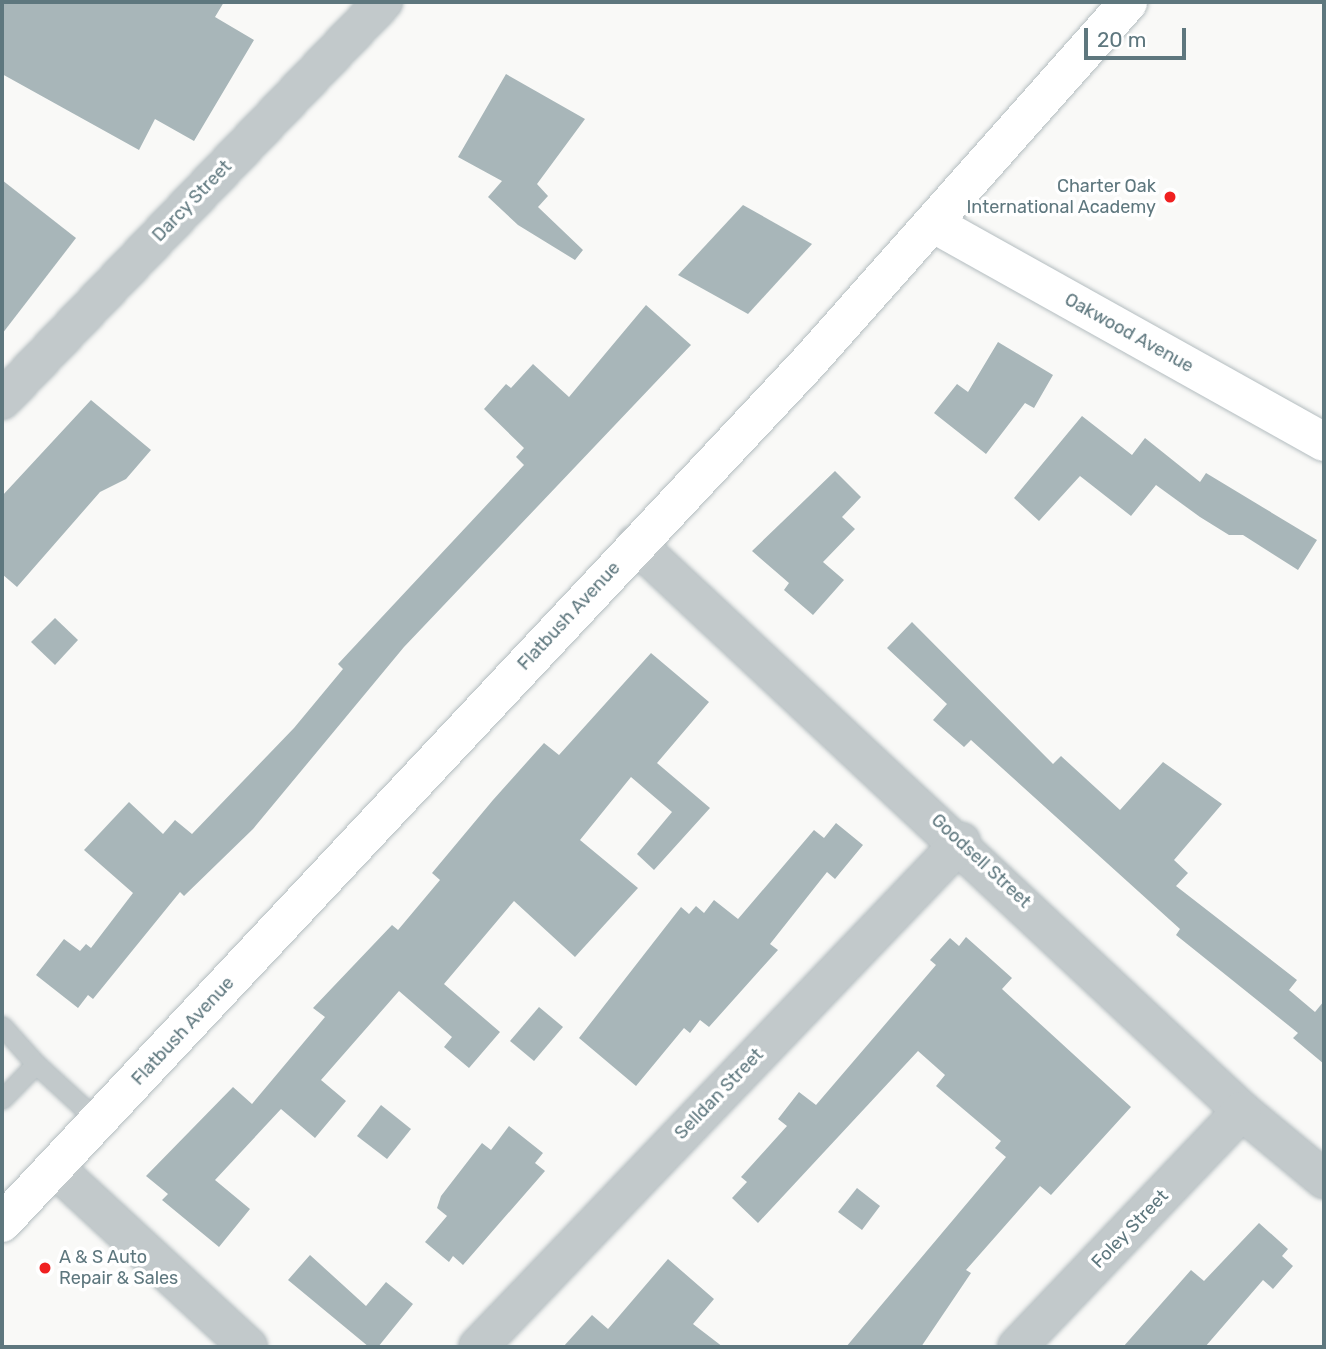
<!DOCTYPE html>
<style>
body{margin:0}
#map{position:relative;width:1326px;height:1349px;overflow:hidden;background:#f9f9f7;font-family:Rubik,sans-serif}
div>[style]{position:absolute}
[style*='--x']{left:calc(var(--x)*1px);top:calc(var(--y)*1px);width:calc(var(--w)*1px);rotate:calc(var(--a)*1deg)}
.building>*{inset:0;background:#a8b6b9}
.roads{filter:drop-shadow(0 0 2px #b4bdc0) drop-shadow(0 0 2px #b4bdc0)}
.lane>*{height:19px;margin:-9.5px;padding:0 9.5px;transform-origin:9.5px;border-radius:9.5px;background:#c2c9cb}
.street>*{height:38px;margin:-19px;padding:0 19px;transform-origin:19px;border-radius:19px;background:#c2c9cb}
.secondary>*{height:38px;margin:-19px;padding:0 19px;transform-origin:19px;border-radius:19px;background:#fff}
.dots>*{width:19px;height:19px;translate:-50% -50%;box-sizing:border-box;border:4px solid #fff;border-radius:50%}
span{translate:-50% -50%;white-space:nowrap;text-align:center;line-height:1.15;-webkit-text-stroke:7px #fff;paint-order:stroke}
.poi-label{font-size:18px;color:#5e777e}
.right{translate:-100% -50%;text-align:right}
.left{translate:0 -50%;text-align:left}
.street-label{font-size:18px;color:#5e777e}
.frame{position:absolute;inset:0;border:4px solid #5e777e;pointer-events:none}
.scale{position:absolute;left:1084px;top:28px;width:102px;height:32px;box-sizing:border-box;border:4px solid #5e777e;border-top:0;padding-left:9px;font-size:21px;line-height:24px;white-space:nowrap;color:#5e777e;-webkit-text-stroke:5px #fff;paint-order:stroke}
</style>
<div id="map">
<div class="building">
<i style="clip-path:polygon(2px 2px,224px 2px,215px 17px,254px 40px,194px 141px,155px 119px,139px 150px,2px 74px)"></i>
<i style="clip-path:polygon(506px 74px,585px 119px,537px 184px,548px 196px,538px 207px,583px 250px,575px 260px,518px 225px,488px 197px,502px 181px,458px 157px)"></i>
<i style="clip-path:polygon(2px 180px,76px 238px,2px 334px)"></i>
<i style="clip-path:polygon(743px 205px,812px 244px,748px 314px,678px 275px)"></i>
<i style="clip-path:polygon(646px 305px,691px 345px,404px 647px,253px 829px,184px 896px,180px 892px,93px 999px,88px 995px,78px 1008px,36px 975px,64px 939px,80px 951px,86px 944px,91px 948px,133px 893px,84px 850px,129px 802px,163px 834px,175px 820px,192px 834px,294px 728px,343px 669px,338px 664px,524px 465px,516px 457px,524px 448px,484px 409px,506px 384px,511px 388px,533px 364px,569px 397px)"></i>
<i style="clip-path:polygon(998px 342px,1053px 375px,1034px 408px,1025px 403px,986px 454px,934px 413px,957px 384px,968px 392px)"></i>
<i style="clip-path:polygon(91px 400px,151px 450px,126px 479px,100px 492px,17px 587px,2px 574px,2px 496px)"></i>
<i style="clip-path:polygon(1082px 416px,1132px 455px,1145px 438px,1200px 482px,1206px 473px,1317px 540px,1298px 570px,1243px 535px,1229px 535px,1200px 517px,1156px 485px,1131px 516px,1080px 476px,1039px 521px,1014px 498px)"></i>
<i style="clip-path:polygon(835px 471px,861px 497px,842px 517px,855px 529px,823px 562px,844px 580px,813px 615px,784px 590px,789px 583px,752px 551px)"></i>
<i style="clip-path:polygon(55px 618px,78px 640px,55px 665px,31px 642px)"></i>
<i style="clip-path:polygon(912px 622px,1053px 764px,1061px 756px,1120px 810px,1163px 762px,1222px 804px,1174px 860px,1188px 873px,1176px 886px,1297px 980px,1289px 990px,1315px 1012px,1324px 1001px,1324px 1064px,1293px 1038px,1298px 1033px,1176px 935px,1180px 929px,971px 740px,964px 747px,933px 720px,947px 704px,887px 648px)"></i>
<i style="clip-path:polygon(651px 653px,709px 702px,657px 763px,710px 808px,654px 870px,637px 854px,672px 812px,631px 777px,580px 840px,638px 888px,575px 957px,514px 901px,444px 984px,500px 1032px,469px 1068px,444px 1047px,452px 1037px,399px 991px,321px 1080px,346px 1101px,315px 1138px,281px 1109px,215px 1180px,250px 1209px,219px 1247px,162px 1200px,168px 1194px,146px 1176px,233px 1087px,252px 1104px,325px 1017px,313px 1008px,392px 925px,398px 930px,440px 880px,432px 873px,493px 800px,544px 743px,559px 755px)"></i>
<i style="clip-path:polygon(836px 823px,863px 845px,835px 879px,827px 872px,770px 944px,778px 950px,709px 1027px,700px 1020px,690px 1033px,684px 1028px,636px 1086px,579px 1038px,681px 907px,689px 914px,696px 906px,704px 913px,714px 900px,738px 919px,814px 830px,824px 838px)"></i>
<i style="clip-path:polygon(966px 937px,1012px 978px,1002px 989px,1131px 1107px,1051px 1195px,1040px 1186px,966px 1270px,971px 1273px,921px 1347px,846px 1347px,1006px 1157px,995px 1148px,1001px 1141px,936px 1086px,945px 1075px,918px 1051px,758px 1223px,732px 1198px,747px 1182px,741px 1177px,787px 1126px,778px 1119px,799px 1092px,816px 1105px,936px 965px,930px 960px,950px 938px,959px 946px)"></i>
<i style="clip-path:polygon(539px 1007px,563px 1027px,534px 1061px,510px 1041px)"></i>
<i style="clip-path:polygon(381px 1105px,411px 1129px,387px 1159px,357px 1136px)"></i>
<i style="clip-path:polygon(509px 1126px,543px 1153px,535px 1163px,545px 1171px,463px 1265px,453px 1256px,449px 1262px,425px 1242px,447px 1216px,437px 1208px,441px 1196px,482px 1143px,491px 1150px)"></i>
<i style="clip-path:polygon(857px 1188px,880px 1206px,862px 1230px,838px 1212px)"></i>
<i style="clip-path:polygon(1259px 1223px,1288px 1249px,1282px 1256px,1293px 1266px,1273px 1289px,1263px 1280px,1205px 1347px,1123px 1347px,1191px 1270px,1204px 1281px)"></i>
<i style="clip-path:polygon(310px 1255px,366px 1306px,386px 1282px,413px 1304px,378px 1347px,369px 1347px,288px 1280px)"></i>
<i style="clip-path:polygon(668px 1259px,714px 1299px,693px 1324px,723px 1347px,563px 1347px,592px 1315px,608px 1329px)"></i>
</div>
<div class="roads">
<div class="lane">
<i style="--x:2;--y:1026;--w:51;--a:48.2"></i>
<i style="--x:2;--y:1099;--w:49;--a:-45.8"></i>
<i style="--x:36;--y:1064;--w:86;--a:42.6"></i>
</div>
<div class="street">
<i style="--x:2;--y:400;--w:551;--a:-46.25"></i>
<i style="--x:636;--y:544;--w:830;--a:43.1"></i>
<i style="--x:1242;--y:1111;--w:107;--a:39.7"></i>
<i style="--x:55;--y:1168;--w:263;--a:42.8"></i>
<i style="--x:478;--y:1347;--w:699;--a:-46.28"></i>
<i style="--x:1017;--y:1347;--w:326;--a:-46.4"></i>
</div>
<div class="secondary">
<i style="--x:934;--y:224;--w:447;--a:29.2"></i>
<i style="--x:2;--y:1223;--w:1179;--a:-46.86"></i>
<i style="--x:808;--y:363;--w:482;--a:-48.4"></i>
</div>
</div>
<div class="dots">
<i style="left:1170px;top:197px;background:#f02020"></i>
<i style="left:45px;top:1268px;background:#f02020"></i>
</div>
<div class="poi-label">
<span class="right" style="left:1156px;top:197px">Charter Oak<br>International Academy</span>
<span class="left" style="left:59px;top:1268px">A &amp; S Auto<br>Repair &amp; Sales</span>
</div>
<div class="street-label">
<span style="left:192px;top:201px;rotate:-46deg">Darcy Street</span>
<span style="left:1129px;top:333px;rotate:29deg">Oakwood Avenue</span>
<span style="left:569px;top:616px;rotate:-47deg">Flatbush Avenue</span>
<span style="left:981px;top:861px;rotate:43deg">Goodsell Street</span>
<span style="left:183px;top:1031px;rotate:-47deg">Flatbush Avenue</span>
<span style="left:719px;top:1094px;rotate:-46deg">Selldan Street</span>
<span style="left:1130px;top:1229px;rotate:-46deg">Foley Street</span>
</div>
<div class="frame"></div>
<div class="scale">20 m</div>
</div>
